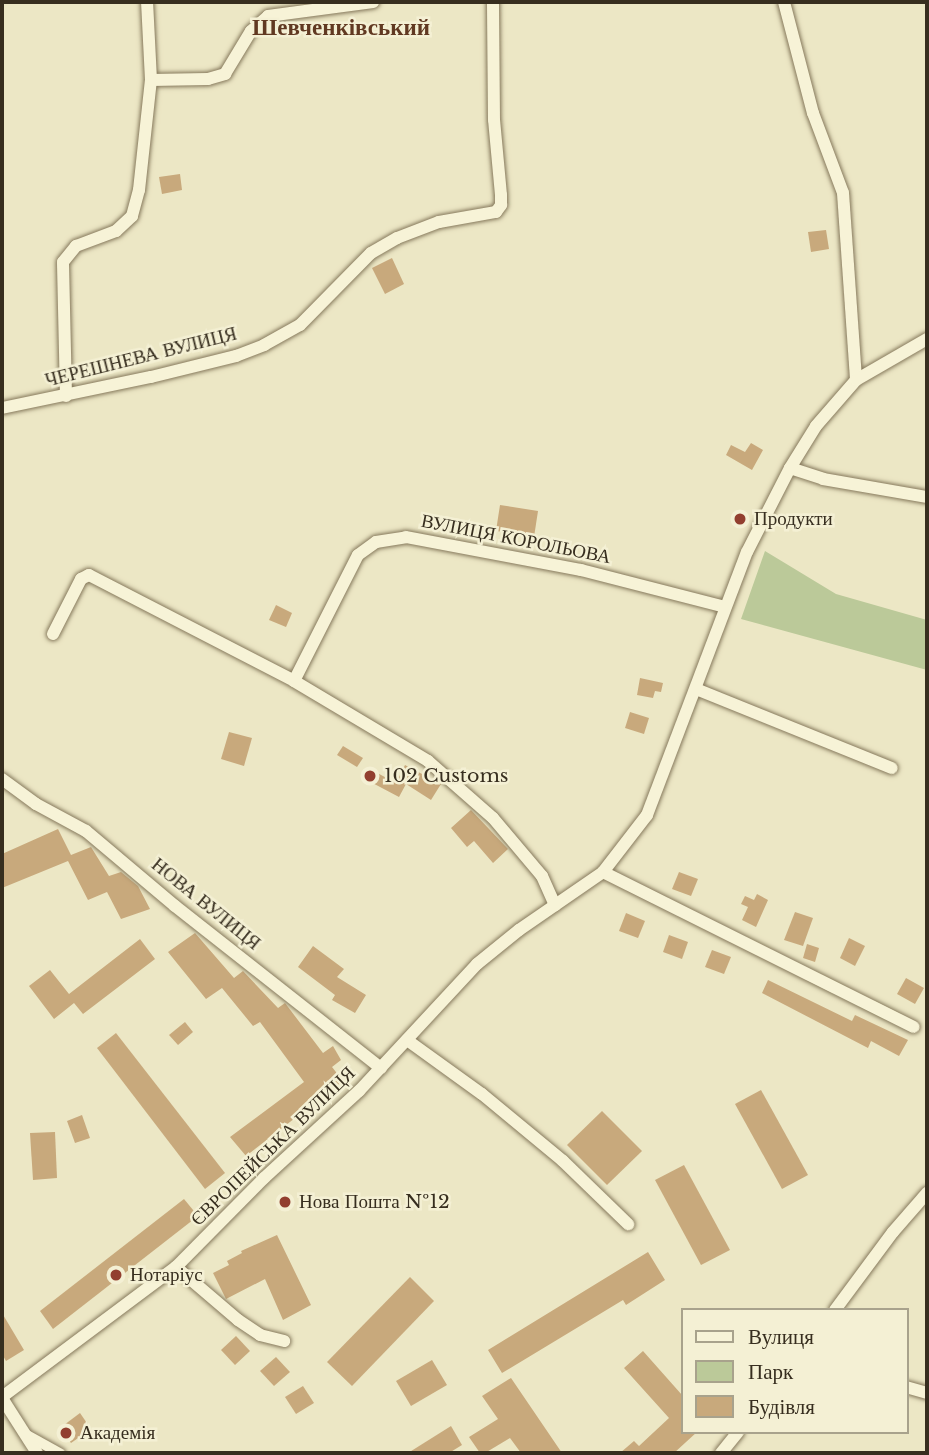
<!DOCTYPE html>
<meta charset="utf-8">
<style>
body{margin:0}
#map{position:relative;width:929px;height:1455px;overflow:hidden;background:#ece7c5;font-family:"Libre Baskerville",serif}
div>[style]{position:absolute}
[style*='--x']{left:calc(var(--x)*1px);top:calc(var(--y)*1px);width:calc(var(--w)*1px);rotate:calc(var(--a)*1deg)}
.green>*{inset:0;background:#bbc999}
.building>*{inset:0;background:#c8a97c}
.roads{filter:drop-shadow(0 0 2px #86795c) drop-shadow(0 0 2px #86795c)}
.pedestrian>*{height:10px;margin:-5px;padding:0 5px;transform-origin:5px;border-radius:5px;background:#f7f3d7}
.minor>*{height:12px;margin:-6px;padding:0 6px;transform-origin:6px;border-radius:6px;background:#f7f3d7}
.dots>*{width:19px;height:19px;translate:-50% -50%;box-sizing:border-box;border:4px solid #f4f0d4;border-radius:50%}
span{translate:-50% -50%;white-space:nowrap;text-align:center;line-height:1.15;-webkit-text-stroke:5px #f4f0d4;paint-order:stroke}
.street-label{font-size:19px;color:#372e1f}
.poi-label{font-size:19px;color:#372e1f}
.left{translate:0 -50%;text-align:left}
.quarter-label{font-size:23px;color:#613921;font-weight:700}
.frame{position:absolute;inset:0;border:4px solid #372e1f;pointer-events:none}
.legend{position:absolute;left:681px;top:1308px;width:228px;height:126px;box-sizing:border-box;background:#f4f0d4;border:2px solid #a8a28c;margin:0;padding:9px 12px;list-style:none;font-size:21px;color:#372e1f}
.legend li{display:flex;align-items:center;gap:14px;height:35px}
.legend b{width:35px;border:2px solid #a8a28c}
</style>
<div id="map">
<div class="green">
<i style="clip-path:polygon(765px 551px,836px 594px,927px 620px,927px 670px,741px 619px)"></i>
</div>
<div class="building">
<i style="clip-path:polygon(180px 174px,182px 190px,162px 194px,159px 177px)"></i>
<i style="clip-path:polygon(826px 230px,829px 249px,811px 252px,808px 232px)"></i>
<i style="clip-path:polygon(392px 258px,404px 284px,385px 294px,372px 268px)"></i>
<i style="clip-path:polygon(751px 443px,763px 450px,752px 470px,726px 455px,731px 445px,745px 452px)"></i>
<i style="clip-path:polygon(500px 505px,538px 511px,534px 537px,496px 531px)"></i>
<i style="clip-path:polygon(276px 605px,292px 613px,286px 627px,269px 620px)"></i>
<i style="clip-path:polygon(640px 678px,663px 683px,661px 692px,655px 691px,653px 698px,637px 695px)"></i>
<i style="clip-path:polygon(630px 712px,649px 718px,644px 734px,625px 728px)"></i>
<i style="clip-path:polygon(229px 732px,252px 738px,244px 766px,221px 759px)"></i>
<i style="clip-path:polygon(343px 746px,363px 758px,357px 767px,337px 755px)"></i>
<i style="clip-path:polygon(405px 765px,441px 784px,431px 800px,406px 784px,399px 797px,363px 778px,368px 768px,396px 783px)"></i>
<i style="clip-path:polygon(471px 810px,508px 849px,493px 863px,474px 841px,467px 847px,451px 828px)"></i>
<i style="clip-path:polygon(58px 829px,71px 855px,91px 847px,109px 876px,121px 872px,138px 886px,150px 909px,121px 919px,107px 892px,88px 900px,68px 861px,2px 888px,2px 854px)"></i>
<i style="clip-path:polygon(679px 872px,698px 879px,691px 896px,672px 889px)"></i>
<i style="clip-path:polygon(757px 894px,768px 900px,756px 927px,742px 920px,748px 907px,741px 904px,745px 896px,754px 900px)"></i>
<i style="clip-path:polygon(795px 912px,813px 918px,803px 946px,784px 940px)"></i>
<i style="clip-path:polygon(626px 913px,645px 921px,638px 938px,619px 931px)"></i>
<i style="clip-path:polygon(195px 933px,234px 978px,243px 971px,278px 1008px,285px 1003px,323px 1053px,333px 1046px,341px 1060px,332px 1067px,343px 1081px,246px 1156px,230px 1137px,304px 1082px,260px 1022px,253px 1026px,222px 988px,206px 999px,168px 952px)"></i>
<i style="clip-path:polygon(669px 935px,688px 942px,682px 959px,663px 952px)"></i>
<i style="clip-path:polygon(849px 938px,865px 946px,855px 966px,840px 958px)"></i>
<i style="clip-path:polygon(140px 939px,155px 959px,83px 1014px,74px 1003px,54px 1019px,29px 986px,50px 970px,69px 994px)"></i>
<i style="clip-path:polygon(807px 944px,819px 948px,815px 962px,803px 958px)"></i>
<i style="clip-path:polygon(313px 946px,344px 969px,337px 977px,366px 995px,355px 1013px,332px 1000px,335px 995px,298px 967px)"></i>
<i style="clip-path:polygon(712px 950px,731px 957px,724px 974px,705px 967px)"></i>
<i style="clip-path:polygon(906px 978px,924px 988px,915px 1004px,897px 994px)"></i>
<i style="clip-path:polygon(768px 980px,852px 1021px,855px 1015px,908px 1040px,899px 1056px,871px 1041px,868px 1048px,762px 993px)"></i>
<i style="clip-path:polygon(185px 1022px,193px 1032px,178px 1045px,169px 1035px)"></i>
<i style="clip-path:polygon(116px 1033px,225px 1173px,205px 1189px,97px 1048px)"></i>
<i style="clip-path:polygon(761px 1090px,808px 1175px,782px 1189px,735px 1104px)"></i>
<i style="clip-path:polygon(602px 1111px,642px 1151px,607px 1185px,567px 1145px)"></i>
<i style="clip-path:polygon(82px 1115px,90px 1138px,75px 1143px,67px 1121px)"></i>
<i style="clip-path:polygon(55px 1132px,57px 1178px,33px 1180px,30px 1133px)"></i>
<i style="clip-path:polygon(684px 1165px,730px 1250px,701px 1265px,655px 1180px)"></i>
<i style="clip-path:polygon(184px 1199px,198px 1216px,53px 1329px,40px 1311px)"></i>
<i style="clip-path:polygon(277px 1235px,311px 1305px,283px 1320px,265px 1279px,226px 1299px,213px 1273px,229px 1265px,227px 1261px,242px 1253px,241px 1251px)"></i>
<i style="clip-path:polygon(648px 1252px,665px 1280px,626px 1305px,623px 1300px,502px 1373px,488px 1350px)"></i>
<i style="clip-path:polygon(410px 1277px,434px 1301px,352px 1386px,327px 1362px)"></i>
<i style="clip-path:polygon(2px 1313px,24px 1350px,6px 1361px,2px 1354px)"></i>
<i style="clip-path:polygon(236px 1336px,250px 1351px,235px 1365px,221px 1350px)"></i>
<i style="clip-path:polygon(643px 1351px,682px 1395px,682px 1432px,697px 1432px,674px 1453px,620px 1453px,634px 1441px,639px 1446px,669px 1418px,624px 1368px)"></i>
<i style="clip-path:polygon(276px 1357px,290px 1372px,274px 1386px,260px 1371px)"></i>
<i style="clip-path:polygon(432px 1360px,447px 1385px,411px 1406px,396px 1381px)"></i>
<i style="clip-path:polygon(511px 1378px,562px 1453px,521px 1453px,510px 1438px,485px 1453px,480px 1453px,469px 1437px,498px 1419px,482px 1396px)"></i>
<i style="clip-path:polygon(303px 1386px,314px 1403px,296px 1414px,285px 1397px)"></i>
<i style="clip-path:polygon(80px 1413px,91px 1429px,71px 1443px,60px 1428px)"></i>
<i style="clip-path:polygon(451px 1426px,462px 1445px,449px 1453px,408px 1453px)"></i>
</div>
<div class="roads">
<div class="pedestrian">
<i style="--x:27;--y:1435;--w:38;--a:29"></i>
</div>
<div class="minor">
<i style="--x:784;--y:2;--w:115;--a:75.4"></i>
<i style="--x:813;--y:113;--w:85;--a:69.4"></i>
<i style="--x:843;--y:193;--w:187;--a:86"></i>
<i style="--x:151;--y:80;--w:57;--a:-1"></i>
<i style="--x:208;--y:79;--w:18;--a:-16"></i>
<i style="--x:225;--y:74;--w:50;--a:-58.8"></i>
<i style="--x:251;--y:31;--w:23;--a:-41"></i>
<i style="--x:268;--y:16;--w:106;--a:-7.6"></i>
<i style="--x:66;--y:396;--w:134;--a:-91.3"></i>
<i style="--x:63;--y:262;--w:21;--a:-51"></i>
<i style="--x:76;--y:246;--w:43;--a:-20.6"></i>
<i style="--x:116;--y:231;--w:22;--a:-43"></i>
<i style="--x:132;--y:216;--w:27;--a:-75"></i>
<i style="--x:139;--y:190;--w:111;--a:-83.8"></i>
<i style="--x:151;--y:80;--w:78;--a:-92.9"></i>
<i style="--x:2;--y:408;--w:152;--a:-11.8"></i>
<i style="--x:151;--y:377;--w:88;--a:-13.9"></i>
<i style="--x:236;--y:356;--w:30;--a:-21"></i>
<i style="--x:264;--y:345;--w:41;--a:-29.1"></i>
<i style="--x:300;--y:325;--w:101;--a:-45.4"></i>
<i style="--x:371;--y:253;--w:30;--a:-30"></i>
<i style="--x:397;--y:238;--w:45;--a:-20.9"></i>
<i style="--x:439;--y:222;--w:58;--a:-10"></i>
<i style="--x:496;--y:212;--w:9;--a:-54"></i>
<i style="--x:501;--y:205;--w:10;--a:-90"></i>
<i style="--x:501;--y:195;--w:75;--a:-95.3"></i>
<i style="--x:494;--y:120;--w:118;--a:-90.5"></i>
<i style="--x:790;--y:468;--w:35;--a:18"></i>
<i style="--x:823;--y:479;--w:106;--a:9.8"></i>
<i style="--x:53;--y:634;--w:62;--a:-63"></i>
<i style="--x:81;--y:579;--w:9;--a:-27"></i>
<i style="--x:89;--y:575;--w:231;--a:27.3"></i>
<i style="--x:294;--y:681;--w:156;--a:30.8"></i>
<i style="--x:428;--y:761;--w:86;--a:41.2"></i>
<i style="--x:493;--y:818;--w:76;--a:49.8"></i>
<i style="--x:542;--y:876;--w:32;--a:66"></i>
<i style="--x:294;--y:681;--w:141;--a:-63.1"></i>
<i style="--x:358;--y:555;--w:22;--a:-36"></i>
<i style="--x:376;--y:542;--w:30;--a:-9"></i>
<i style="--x:406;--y:537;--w:178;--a:10.7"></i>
<i style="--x:581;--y:570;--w:149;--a:14.4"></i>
<i style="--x:696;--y:689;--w:211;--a:22"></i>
<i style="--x:2;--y:779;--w:42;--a:36.3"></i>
<i style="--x:36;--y:804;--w:57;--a:28.4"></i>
<i style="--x:86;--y:831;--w:116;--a:40.1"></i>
<i style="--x:175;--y:906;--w:262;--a:38.2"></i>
<i style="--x:603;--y:872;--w:347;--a:26.5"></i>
<i style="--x:407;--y:1040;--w:92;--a:35.8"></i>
<i style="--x:482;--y:1094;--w:105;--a:39.6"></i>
<i style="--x:563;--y:1161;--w:91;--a:44.1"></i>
<i style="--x:176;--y:1267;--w:82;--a:40.5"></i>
<i style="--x:238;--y:1320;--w:27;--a:34"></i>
<i style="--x:260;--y:1335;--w:25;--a:14"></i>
<i style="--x:835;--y:1310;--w:97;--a:-53.4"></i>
<i style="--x:893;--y:1232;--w:52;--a:-48.9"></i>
<i style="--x:906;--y:1387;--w:22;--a:16"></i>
<i style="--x:2;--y:1397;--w:217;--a:-36.8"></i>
<i style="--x:176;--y:1267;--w:125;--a:-45.3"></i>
<i style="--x:264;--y:1178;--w:129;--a:-42.5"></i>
<i style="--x:359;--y:1091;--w:173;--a:-47.1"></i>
<i style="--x:477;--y:964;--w:54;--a:-39"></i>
<i style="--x:519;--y:930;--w:102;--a:-34.6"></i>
<i style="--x:603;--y:872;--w:72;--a:-52.3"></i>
<i style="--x:647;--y:815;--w:281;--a:-69.2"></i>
<i style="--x:747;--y:552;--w:94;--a:-62.9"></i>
<i style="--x:790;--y:468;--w:49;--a:-58.2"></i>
<i style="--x:816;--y:426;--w:61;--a:-49"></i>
<i style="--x:856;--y:380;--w:82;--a:-30"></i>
<i style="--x:2;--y:1398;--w:65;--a:57.5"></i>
<i style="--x:721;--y:1453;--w:27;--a:-51"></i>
</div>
</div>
<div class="dots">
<i style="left:740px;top:519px;background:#923f2f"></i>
<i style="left:370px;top:776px;background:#923f2f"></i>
<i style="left:285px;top:1202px;background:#923f2f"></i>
<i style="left:116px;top:1275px;background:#923f2f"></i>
<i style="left:66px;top:1433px;background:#923f2f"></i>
</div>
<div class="street-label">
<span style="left:141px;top:357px;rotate:-14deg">ЧЕРЕШНЕВА ВУЛИЦЯ</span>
<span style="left:516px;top:539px;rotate:11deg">ВУЛИЦЯ КОРОЛЬОВА</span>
<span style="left:206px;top:904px;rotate:39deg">НОВА ВУЛИЦЯ</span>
<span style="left:273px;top:1146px;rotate:-44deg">ЄВРОПЕЙСЬКА ВУЛИЦЯ</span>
</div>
<div class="poi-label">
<span class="left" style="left:754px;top:519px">Продукти</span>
<span class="left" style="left:384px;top:776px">102 Customs</span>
<span class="left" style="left:299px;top:1202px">Нова Пошта №12</span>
<span class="left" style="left:130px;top:1275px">Нотаріус</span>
<span class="left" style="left:80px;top:1433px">Академія</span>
</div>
<div class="quarter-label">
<span style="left:341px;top:27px">Шевченківський</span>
</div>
<div class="frame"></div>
<ul class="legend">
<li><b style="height:9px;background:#f7f3d7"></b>Вулиця</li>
<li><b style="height:19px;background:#bbc999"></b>Парк</li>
<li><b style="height:19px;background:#c8a97c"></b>Будівля</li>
</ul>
</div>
